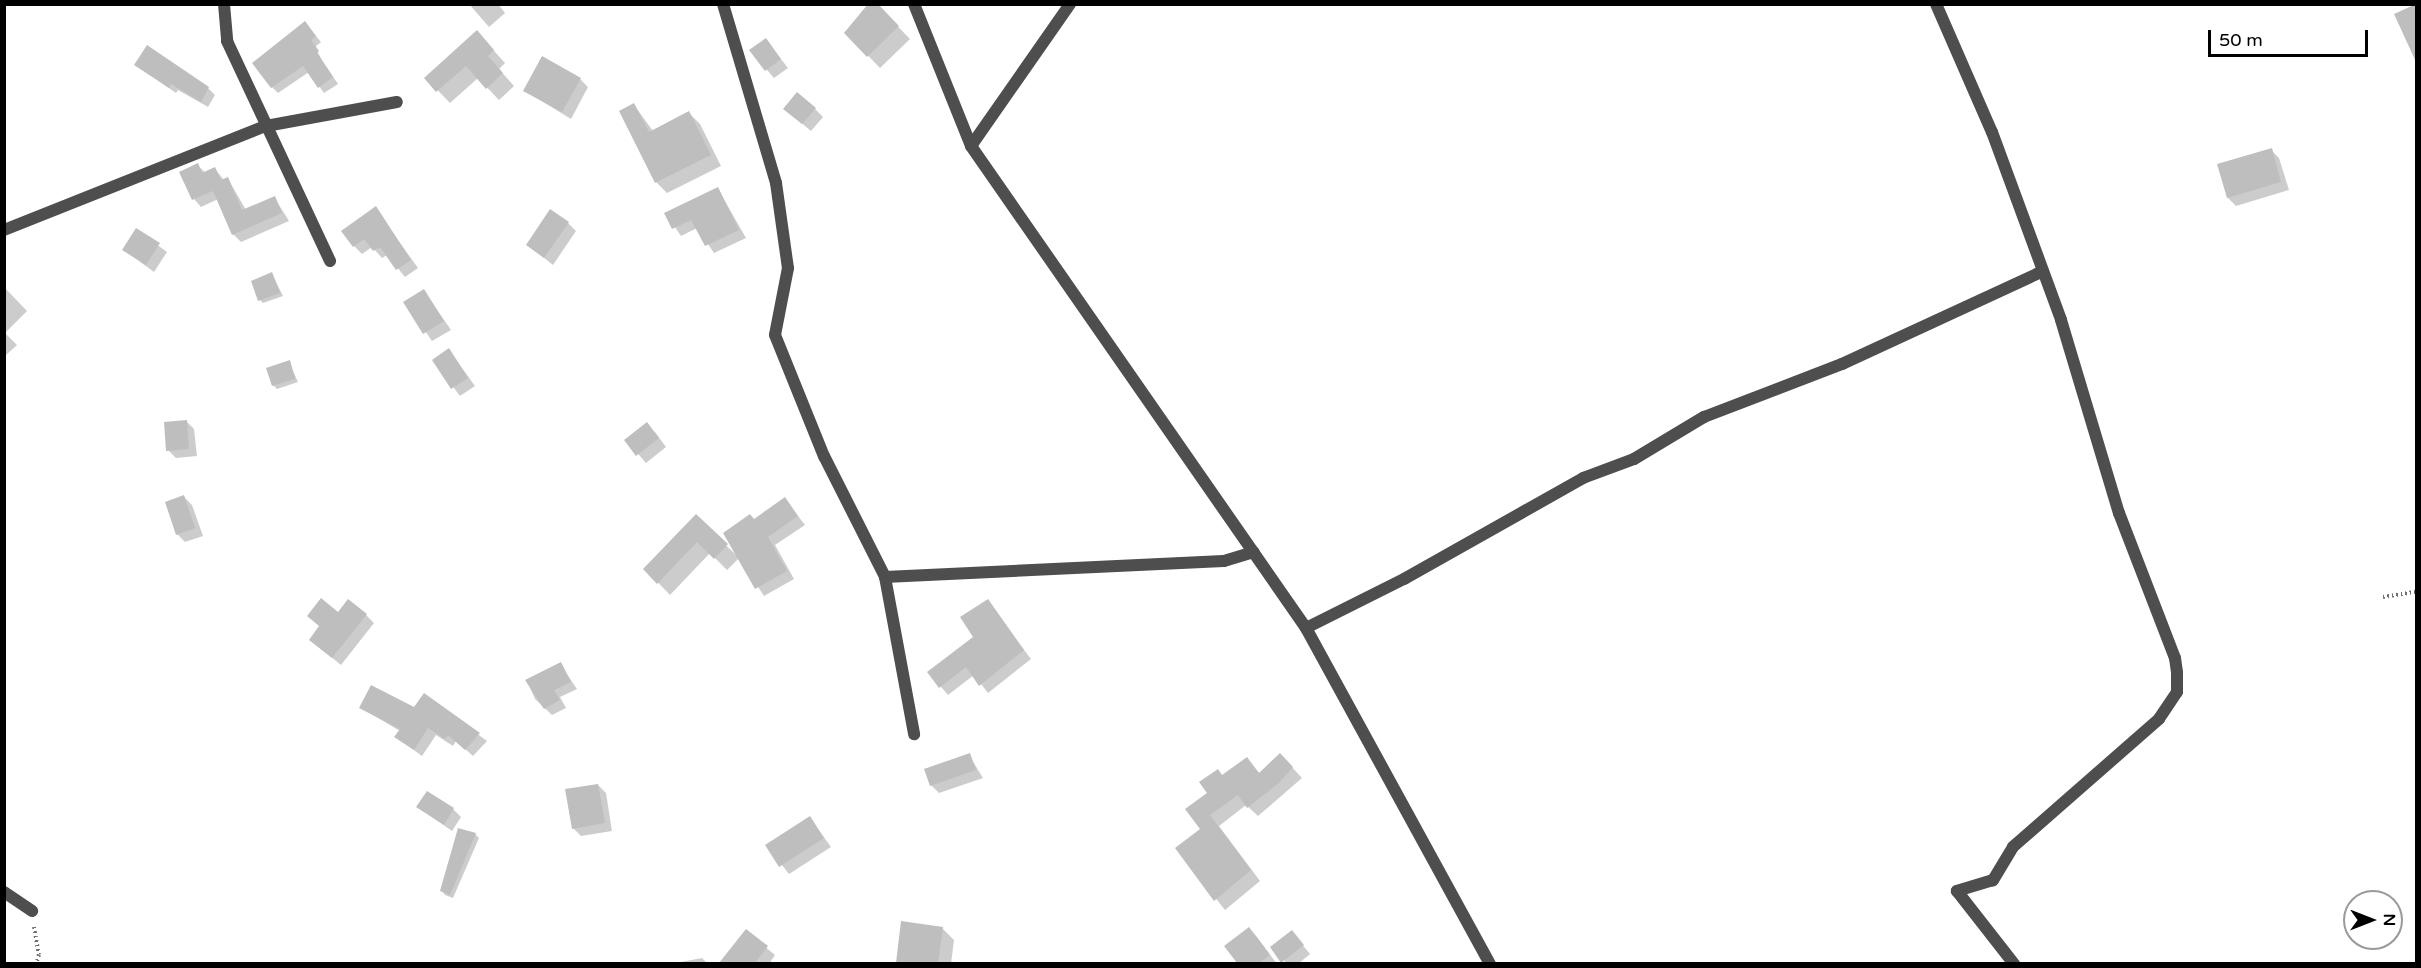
<!DOCTYPE html>
<style>
body{margin:0}
#map{position:relative;width:2421px;height:968px;overflow:hidden;background:#fff;font-family:"Varela Round",sans-serif}
div>[style]{position:absolute}
[style*='--x']{left:calc(var(--x)*1px);top:calc(var(--y)*1px);width:calc(var(--w)*1px);rotate:calc(var(--a)*1deg)}
.shadow>*{inset:0;background:#0003}
.building>*{inset:0;background:#bebebe}
.path>*{height:4px;margin-top:-2px;transform-origin:0;background:repeating-linear-gradient(90deg,#707070 0 1.5px,transparent 0 4.5px)}
.minor>*{height:12px;margin:-6px;padding:0 6px;transform-origin:6px;border-radius:6px;background:#4e4e4e}
span{translate:-50% -50%;white-space:nowrap;text-align:center;line-height:1.15;-webkit-text-stroke:4.5px #fff;paint-order:stroke}
.frame{position:absolute;inset:0;border:6px solid #000;pointer-events:none}
.north{position:absolute;left:2343px;top:890px;width:60px;height:60px;box-sizing:border-box;background:#fff;border:2px solid #999;border-radius:50%;rotate:90deg;font-size:16px;font-weight:700;line-height:24px;text-align:center;color:#000}
.north::after{content:'';display:block;margin:auto;width:21px;height:27px;background:#000;clip-path:polygon(50% 0,100% 100%,50% 72%,0 100%)}
.scale{position:absolute;left:2208px;top:30px;width:160px;height:27px;box-sizing:border-box;border:3px solid #000;border-top:0;padding-left:8px;font-size:18px;line-height:21px;white-space:nowrap;color:#000;-webkit-text-stroke:4px #fff;paint-order:stroke}
</style>
<div id="map">
<div class="shadow">
<i style="clip-path:polygon(469px 4px,498px 4px,505px 13px,489px 27px)"></i>
<i style="clip-path:polygon(876px 4px,910px 39px,880px 68px,846px 33px)"></i>
<i style="clip-path:polygon(2416px 5px,2416px 59px,2396px 15px)"></i>
<i style="clip-path:polygon(310px 29px,321px 42px,315px 47px,322px 60px,338px 84px,324px 93px,309px 72px,278px 93px,272px 87px)"></i>
<i style="clip-path:polygon(477px 32px,505px 63px,499px 69px,514px 86px,499px 100px,478px 78px,450px 103px,426px 78px)"></i>
<i style="clip-path:polygon(766px 40px,788px 68px,774px 78px,751px 51px)"></i>
<i style="clip-path:polygon(136px 65px,208px 88px,215px 95px,208px 107px,178px 90px,176px 93px)"></i>
<i style="clip-path:polygon(580px 79px,588px 87px,571px 119px,525px 91px)"></i>
<i style="clip-path:polygon(634px 105px,653px 131px,689px 113px,700px 124px,721px 166px,667px 193px,656px 182px)"></i>
<i style="clip-path:polygon(815px 109px,823px 117px,811px 131px,793px 116px)"></i>
<i style="clip-path:polygon(2271px 150px,2279px 158px,2289px 190px,2236px 206px,2228px 198px,2219px 165px)"></i>
<i style="clip-path:polygon(197px 165px,206px 173px,214px 168px,224px 180px,228px 179px,246px 210px,274px 197px,289px 221px,241px 242px,233px 234px,218px 199px,201px 207px,194px 199px)"></i>
<i style="clip-path:polygon(718px 189px,746px 238px,714px 253px,697px 228px,681px 236px,666px 214px)"></i>
<i style="clip-path:polygon(375px 208px,418px 268px,405px 277px,387px 255px,382px 258px,372px 247px,362px 254px,354px 246px)"></i>
<i style="clip-path:polygon(568px 223px,576px 231px,553px 265px,528px 245px)"></i>
<i style="clip-path:polygon(137px 230px,167px 252px,154px 272px,124px 250px)"></i>
<i style="clip-path:polygon(272px 274px,283px 296px,263px 303px,260px 300px)"></i>
<i style="clip-path:polygon(4px 287px,27px 311px,5px 333px,17px 345px,4px 357px)"></i>
<i style="clip-path:polygon(424px 291px,451px 330px,432px 341px,405px 302px)"></i>
<i style="clip-path:polygon(449px 350px,475px 386px,460px 396px,434px 361px)"></i>
<i style="clip-path:polygon(289px 362px,298px 382px,277px 389px,273px 385px)"></i>
<i style="clip-path:polygon(186px 421px,194px 429px,197px 456px,176px 458px,168px 450px)"></i>
<i style="clip-path:polygon(655px 432px,666px 447px,646px 463px,627px 441px)"></i>
<i style="clip-path:polygon(184px 497px,192px 505px,203px 536px,185px 542px,177px 534px)"></i>
<i style="clip-path:polygon(785px 499px,805px 525px,775px 545px,794px 579px,764px 596px,739px 558px,727px 570px,710px 553px,670px 595px,645px 569px,696px 516px,736px 555px,754px 520px)"></i>
<i style="clip-path:polygon(987px 601px,1031px 659px,988px 693px,974px 675px,948px 695px,929px 673px,975px 637px)"></i>
<i style="clip-path:polygon(339px 614px,366px 615px,374px 623px,341px 665px,319px 647px)"></i>
<i style="clip-path:polygon(560px 664px,577px 689px,560px 697px,566px 708px,552px 715px,535px 699px,527px 681px)"></i>
<i style="clip-path:polygon(424px 695px,487px 741px,473px 756px,456px 741px,453px 746px,436px 735px,422px 756px,396px 737px,400px 731px,361px 708px,415px 709px)"></i>
<i style="clip-path:polygon(969px 755px,983px 778px,939px 793px,931px 785px)"></i>
<i style="clip-path:polygon(1246px 759px,1260px 774px,1290px 765px,1302px 778px,1258px 816px,1246px 805px,1219px 826px,1260px 881px,1225px 910px,1177px 849px,1202px 830px,1209px 794px,1223px 776px)"></i>
<i style="clip-path:polygon(598px 785px,606px 793px,612px 831px,581px 836px,573px 828px)"></i>
<i style="clip-path:polygon(418px 807px,453px 809px,461px 817px,452px 831px)"></i>
<i style="clip-path:polygon(810px 818px,831px 847px,789px 874px,767px 846px)"></i>
<i style="clip-path:polygon(475px 834px,479px 838px,453px 898px,445px 895px,442px 891px)"></i>
<i style="clip-path:polygon(902px 923px,942px 928px,954px 940px,951px 964px,897px 964px)"></i>
<i style="clip-path:polygon(1249px 929px,1257px 937px,1277px 964px,1239px 964px,1226px 946px)"></i>
<i style="clip-path:polygon(746px 931px,775px 955px,769px 964px,733px 964px,726px 957px)"></i>
<i style="clip-path:polygon(1292px 932px,1310px 954px,1298px 964px,1284px 964px)"></i>
<i style="clip-path:polygon(702px 958px,708px 964px,670px 964px)"></i>
</div>
<div class="building">
<i style="clip-path:polygon(868px 4px,878px 4px,899px 26px,867px 57px,844px 33px)"></i>
<i style="clip-path:polygon(2416px 4px,2416px 62px,2394px 14px)"></i>
<i style="clip-path:polygon(305px 21px,316px 36px,311px 40px,319px 51px,317px 53px,333px 77px,318px 88px,303px 66px,271px 88px,252px 63px)"></i>
<i style="clip-path:polygon(477px 30px,494px 50px,488px 56px,503px 73px,486px 89px,466px 66px,436px 92px,424px 78px)"></i>
<i style="clip-path:polygon(766px 38px,781px 59px,765px 71px,749px 50px)"></i>
<i style="clip-path:polygon(147px 45px,209px 87px,201px 102px,171px 84px,169px 88px,134px 65px)"></i>
<i style="clip-path:polygon(542px 56px,581px 78px,562px 112px,523px 91px)"></i>
<i style="clip-path:polygon(797px 92px,816px 108px,802px 124px,783px 109px)"></i>
<i style="clip-path:polygon(634px 103px,649px 132px,689px 111px,711px 155px,655px 183px,619px 111px)"></i>
<i style="clip-path:polygon(2272px 148px,2281px 182px,2227px 198px,2217px 164px)"></i>
<i style="clip-path:polygon(198px 163px,202px 173px,215px 167px,221px 180px,228px 177px,242px 210px,275px 196px,282px 213px,232px 235px,213px 191px,192px 200px,179px 172px)"></i>
<i style="clip-path:polygon(718px 187px,739px 230px,705px 246px,691px 220px,672px 229px,664px 213px)"></i>
<i style="clip-path:polygon(376px 206px,411px 260px,396px 270px,380px 247px,373px 251px,364px 239px,353px 247px,341px 231px)"></i>
<i style="clip-path:polygon(550px 209px,569px 222px,544px 258px,526px 245px)"></i>
<i style="clip-path:polygon(136px 228px,160px 243px,146px 265px,122px 250px)"></i>
<i style="clip-path:polygon(272px 272px,280px 293px,258px 301px,251px 281px)"></i>
<i style="clip-path:polygon(424px 289px,444px 321px,423px 334px,403px 302px)"></i>
<i style="clip-path:polygon(449px 348px,468px 378px,451px 389px,432px 360px)"></i>
<i style="clip-path:polygon(290px 360px,295px 379px,272px 386px,266px 368px)"></i>
<i style="clip-path:polygon(187px 420px,189px 449px,166px 451px,164px 422px)"></i>
<i style="clip-path:polygon(647px 422px,659px 438px,636px 456px,624px 440px)"></i>
<i style="clip-path:polygon(184px 495px,195px 528px,176px 535px,165px 502px)"></i>
<i style="clip-path:polygon(785px 497px,798px 516px,768px 537px,787px 571px,755px 589px,723px 533px,750px 514px,754px 519px)"></i>
<i style="clip-path:polygon(696px 514px,728px 544px,714px 559px,697px 542px,657px 584px,643px 569px)"></i>
<i style="clip-path:polygon(321px 598px,338px 612px,348px 599px,367px 614px,332px 658px,309px 640px,319px 626px,307px 616px)"></i>
<i style="clip-path:polygon(988px 599px,1024px 650px,979px 686px,966px 667px,939px 688px,927px 672px,973px 637px,960px 617px)"></i>
<i style="clip-path:polygon(561px 662px,571px 682px,554px 690px,560px 700px,544px 709px,525px 680px)"></i>
<i style="clip-path:polygon(371px 685px,414px 707px,424px 693px,480px 733px,465px 750px,448px 735px,445px 739px,428px 728px,414px 750px,394px 737px,400px 729px,359px 708px)"></i>
<i style="clip-path:polygon(970px 753px,976px 770px,930px 786px,924px 769px)"></i>
<i style="clip-path:polygon(1280px 753px,1293px 767px,1279px 783px,1247px 808px,1238px 795px,1210px 815px,1251px 870px,1214px 901px,1175px 848px,1200px 829px,1185px 809px,1207px 793px,1199px 782px,1218px 769px,1222px 775px,1247px 757px,1259px 773px)"></i>
<i style="clip-path:polygon(598px 784px,605px 823px,572px 829px,565px 789px)"></i>
<i style="clip-path:polygon(427px 791px,454px 808px,444px 825px,416px 807px)"></i>
<i style="clip-path:polygon(810px 816px,824px 838px,779px 867px,765px 845px)"></i>
<i style="clip-path:polygon(458px 828px,476px 833px,450px 895px,440px 891px)"></i>
<i style="clip-path:polygon(901px 921px,943px 927px,938px 963px,896px 963px)"></i>
<i style="clip-path:polygon(1249px 927px,1270px 955px,1259px 963px,1237px 963px,1224px 946px)"></i>
<i style="clip-path:polygon(746px 929px,768px 946px,755px 963px,719px 963px)"></i>
<i style="clip-path:polygon(1292px 930px,1304px 945px,1281px 963px,1270px 947px)"></i>
</div>
<div class="path">
<i style="--x:2383;--y:597;--w:33;--a:-9"></i>
<i style="--x:34;--y:927;--w:28;--a:80"></i>
<i style="--x:39;--y:955;--w:9;--a:108"></i>
</div>
<div class="minor">
<i style="--x:224;--y:4;--w:37;--a:85"></i>
<i style="--x:227;--y:41;--w:243;--a:64.9"></i>
<i style="--x:723;--y:4;--w:187;--a:73.5"></i>
<i style="--x:776;--y:183;--w:86;--a:82"></i>
<i style="--x:788;--y:268;--w:68;--a:101"></i>
<i style="--x:775;--y:335;--w:131;--a:68"></i>
<i style="--x:824;--y:456;--w:136;--a:63.2"></i>
<i style="--x:885;--y:577;--w:339;--a:-2.7"></i>
<i style="--x:1224;--y:561;--w:31;--a:-17"></i>
<i style="--x:914;--y:4;--w:153;--a:68.1"></i>
<i style="--x:971;--y:146;--w:587;--a:55.2"></i>
<i style="--x:1306;--y:628;--w:383;--a:61.3"></i>
<i style="--x:1936;--y:4;--w:140;--a:66.4"></i>
<i style="--x:1992;--y:132;--w:200;--a:69.8"></i>
<i style="--x:2061;--y:320;--w:202;--a:73.3"></i>
<i style="--x:2119;--y:513;--w:155;--a:68.9"></i>
<i style="--x:2175;--y:658;--w:15;--a:82"></i>
<i style="--x:2177;--y:673;--w:19;--a:90"></i>
<i style="--x:2177;--y:692;--w:32;--a:124"></i>
<i style="--x:2159;--y:719;--w:194;--a:138.8"></i>
<i style="--x:2013;--y:847;--w:39;--a:121"></i>
<i style="--x:1993;--y:880;--w:38;--a:163"></i>
<i style="--x:1957;--y:891;--w:93;--a:52"></i>
<i style="--x:971;--y:146;--w:173;--a:-55.1"></i>
<i style="--x:4;--y:230;--w:282;--a:-21.7"></i>
<i style="--x:266;--y:126;--w:133;--a:-10.4"></i>
<i style="--x:885;--y:577;--w:160;--a:79.5"></i>
<i style="--x:1306;--y:628;--w:110;--a:-26.6"></i>
<i style="--x:1404;--y:579;--w:206;--a:-29.4"></i>
<i style="--x:1583;--y:478;--w:54;--a:-20.4"></i>
<i style="--x:1634;--y:459;--w:82;--a:-31"></i>
<i style="--x:1704;--y:417;--w:148;--a:-21"></i>
<i style="--x:1842;--y:364;--w:221;--a:-24.8"></i>
<i style="--x:4;--y:892;--w:34;--a:34"></i>
</div>
<div class="frame"></div>
<div class="north">N</div>
<div class="scale">50 m</div>
</div>
